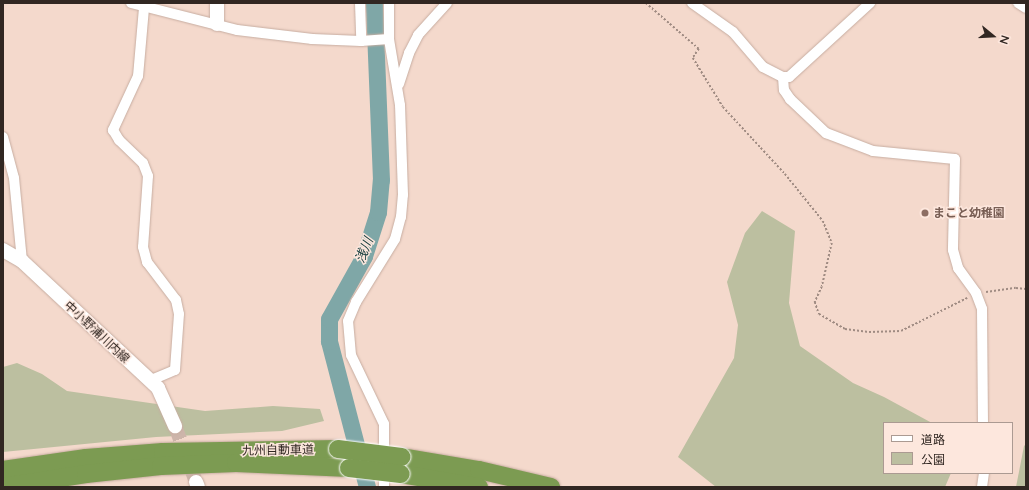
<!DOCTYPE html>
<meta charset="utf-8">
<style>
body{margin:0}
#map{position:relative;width:1029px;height:490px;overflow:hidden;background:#f4d9cc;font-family:Lato,"Noto Sans JP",sans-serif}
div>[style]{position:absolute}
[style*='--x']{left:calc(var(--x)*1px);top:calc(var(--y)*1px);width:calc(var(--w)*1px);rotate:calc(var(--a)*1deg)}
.green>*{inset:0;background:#bcbfa0}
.river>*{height:17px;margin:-8.5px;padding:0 8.5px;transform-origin:8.5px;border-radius:8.5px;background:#7fa7a7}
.secondary-tunnel>*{height:14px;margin-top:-7px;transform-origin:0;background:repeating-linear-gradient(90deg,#cdb5aa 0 14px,transparent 0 21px)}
.path>*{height:1.5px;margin-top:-0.75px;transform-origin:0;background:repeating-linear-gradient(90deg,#9f8b82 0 2px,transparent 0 4px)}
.roads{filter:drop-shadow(0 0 1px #c7ada1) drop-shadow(0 0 1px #c7ada1)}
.street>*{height:10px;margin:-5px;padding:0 5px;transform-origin:5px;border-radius:5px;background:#fff}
.secondary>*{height:14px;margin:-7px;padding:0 7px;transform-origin:7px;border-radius:7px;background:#fff}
.highway>*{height:18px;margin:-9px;padding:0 9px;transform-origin:9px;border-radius:9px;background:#7c9b52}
.bridges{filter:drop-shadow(0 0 1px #fff) drop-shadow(0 0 1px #fff)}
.highway-bridge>*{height:18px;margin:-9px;padding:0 9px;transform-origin:9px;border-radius:9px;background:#7c9b52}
.dots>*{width:11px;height:11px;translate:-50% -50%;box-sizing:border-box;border:2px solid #fde7dd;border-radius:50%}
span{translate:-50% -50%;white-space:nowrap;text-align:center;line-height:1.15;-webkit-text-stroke:3px #fde7dd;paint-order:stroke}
.education-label{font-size:12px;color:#785e54;font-weight:700}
.left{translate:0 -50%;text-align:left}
.street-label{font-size:12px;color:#312722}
.water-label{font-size:13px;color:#143c3c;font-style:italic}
.frame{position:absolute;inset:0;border:4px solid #312722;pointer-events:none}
.legend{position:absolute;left:883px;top:422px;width:130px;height:52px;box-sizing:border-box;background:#fde7dd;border:1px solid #ab9a92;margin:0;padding:5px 7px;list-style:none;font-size:12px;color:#312722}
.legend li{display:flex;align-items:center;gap:8px;height:20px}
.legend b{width:20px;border:1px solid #ab9a92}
.north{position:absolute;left:973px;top:16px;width:40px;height:40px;-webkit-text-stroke:3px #fde7dd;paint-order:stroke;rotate:108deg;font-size:11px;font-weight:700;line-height:16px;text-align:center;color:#312722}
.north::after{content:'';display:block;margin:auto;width:14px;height:18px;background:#312722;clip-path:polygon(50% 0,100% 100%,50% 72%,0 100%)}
</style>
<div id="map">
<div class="green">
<i style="clip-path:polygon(762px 211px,795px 231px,789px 303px,800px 346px,853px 383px,884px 397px,932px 423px,884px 423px,884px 473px,951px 473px,945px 487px,716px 487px,678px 457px,734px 358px,738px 325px,727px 282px,745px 233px)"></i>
<i style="clip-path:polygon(17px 363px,42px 374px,67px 391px,205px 411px,273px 406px,320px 409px,324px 421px,282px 431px,156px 437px,3px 452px,3px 367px)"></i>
<i style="clip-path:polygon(1026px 444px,1026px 487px,1016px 487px,1024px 446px)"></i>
</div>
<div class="river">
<i style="--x:367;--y:487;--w:151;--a:-104.6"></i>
<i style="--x:329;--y:341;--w:22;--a:-90"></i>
<i style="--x:329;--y:319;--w:72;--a:-60.9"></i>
<i style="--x:364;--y:256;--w:46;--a:-72.3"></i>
<i style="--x:378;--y:212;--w:32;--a:-85"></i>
<i style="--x:381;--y:180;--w:177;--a:-92.3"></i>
</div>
<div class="secondary-tunnel">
<i style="--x:175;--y:426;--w:60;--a:69.4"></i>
</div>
<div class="path">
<i style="--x:646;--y:3;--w:70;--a:41"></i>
<i style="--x:699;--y:49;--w:11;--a:124"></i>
<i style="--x:693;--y:58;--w:57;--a:58.5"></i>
<i style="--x:723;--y:107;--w:91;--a:47.2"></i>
<i style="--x:785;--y:174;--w:60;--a:51"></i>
<i style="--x:823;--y:221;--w:24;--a:68"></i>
<i style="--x:832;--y:243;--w:45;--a:102.8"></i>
<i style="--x:822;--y:287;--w:17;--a:115"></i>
<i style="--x:815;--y:302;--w:13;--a:72"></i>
<i style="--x:819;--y:314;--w:30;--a:30"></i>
<i style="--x:845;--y:329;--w:24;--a:7"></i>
<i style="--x:869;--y:332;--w:32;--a:-2"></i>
<i style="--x:901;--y:331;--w:74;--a:-26.6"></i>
<i style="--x:986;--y:292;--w:30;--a:-8"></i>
<i style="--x:1016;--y:288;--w:10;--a:6"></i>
</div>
<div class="roads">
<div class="street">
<i style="--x:131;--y:3;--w:109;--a:14.3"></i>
<i style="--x:237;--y:30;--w:76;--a:6.8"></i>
<i style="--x:312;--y:39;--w:49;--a:2.3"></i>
<i style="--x:361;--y:41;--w:28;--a:-4"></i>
<i style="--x:360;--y:3;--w:38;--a:88"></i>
<i style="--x:692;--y:3;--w:50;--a:35.3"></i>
<i style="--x:733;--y:32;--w:46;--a:49.4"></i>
<i style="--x:763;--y:67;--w:22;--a:27"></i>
<i style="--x:783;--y:77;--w:6;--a:0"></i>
<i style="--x:789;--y:77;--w:110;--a:-42.4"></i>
<i style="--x:1018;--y:3;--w:9;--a:32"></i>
<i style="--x:144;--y:8;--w:68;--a:95"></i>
<i style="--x:138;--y:76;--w:60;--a:114.8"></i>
<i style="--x:113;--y:130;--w:12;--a:59"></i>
<i style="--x:119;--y:140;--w:33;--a:44"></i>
<i style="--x:143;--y:163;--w:14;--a:69"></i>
<i style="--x:148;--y:176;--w:71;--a:94"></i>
<i style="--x:143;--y:247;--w:16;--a:75"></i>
<i style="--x:147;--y:262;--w:48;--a:52.7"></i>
<i style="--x:176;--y:300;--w:14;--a:78"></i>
<i style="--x:179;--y:314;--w:56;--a:94.1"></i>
<i style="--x:175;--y:370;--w:28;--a:157"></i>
<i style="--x:783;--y:77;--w:13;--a:86"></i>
<i style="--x:784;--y:90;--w:11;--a:56"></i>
<i style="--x:790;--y:99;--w:50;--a:43.4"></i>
<i style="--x:826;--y:133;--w:50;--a:21"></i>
<i style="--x:873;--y:151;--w:82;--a:5.6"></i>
<i style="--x:955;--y:159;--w:91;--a:91.3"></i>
<i style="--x:953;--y:250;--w:19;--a:74"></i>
<i style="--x:958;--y:268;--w:31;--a:54"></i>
<i style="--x:976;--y:293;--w:17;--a:69"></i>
<i style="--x:982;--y:309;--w:114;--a:89.5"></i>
<i style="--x:399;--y:84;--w:33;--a:-72"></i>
<i style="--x:409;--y:53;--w:20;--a:-63"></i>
<i style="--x:418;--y:35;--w:43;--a:-47.8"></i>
<i style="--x:3;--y:137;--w:42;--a:75"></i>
<i style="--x:14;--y:178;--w:83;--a:84.5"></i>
<i style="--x:384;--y:487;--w:63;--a:-90"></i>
<i style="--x:384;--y:424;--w:76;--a:-115.6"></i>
<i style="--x:351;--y:355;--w:34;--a:-95"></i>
<i style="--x:348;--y:321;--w:21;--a:-67"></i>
<i style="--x:356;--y:302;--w:74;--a:-58.2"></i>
<i style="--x:395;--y:239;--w:23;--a:-75"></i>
<i style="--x:401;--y:217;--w:22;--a:-85"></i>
<i style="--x:403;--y:195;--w:90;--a:-91.9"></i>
<i style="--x:400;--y:105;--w:67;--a:-99.5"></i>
<i style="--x:389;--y:39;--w:36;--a:-90"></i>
<i style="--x:982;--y:487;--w:14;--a:-82"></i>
</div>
<div class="secondary">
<i style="--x:217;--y:24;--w:21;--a:-90"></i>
<i style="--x:3;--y:250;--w:22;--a:30"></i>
<i style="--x:22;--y:261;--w:186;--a:43"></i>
<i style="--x:158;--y:388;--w:42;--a:65.9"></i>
<i style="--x:196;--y:482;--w:5;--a:68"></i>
</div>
<div class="highway">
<i style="--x:402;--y:457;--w:78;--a:9.6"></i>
<i style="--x:479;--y:470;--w:74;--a:13.3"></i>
<i style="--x:3;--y:470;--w:84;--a:-8.2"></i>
<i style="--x:86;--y:458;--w:77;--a:-4.5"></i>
<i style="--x:163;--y:452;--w:175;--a:-1"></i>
<i style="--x:401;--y:474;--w:79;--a:9.5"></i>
<i style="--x:3;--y:487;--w:84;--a:-8.9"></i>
<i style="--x:86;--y:474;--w:75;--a:-6.1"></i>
<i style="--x:161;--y:466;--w:75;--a:-2.3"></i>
<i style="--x:236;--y:463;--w:113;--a:2.5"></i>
</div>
</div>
<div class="bridges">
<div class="highway-bridge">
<i style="--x:338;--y:449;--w:64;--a:7.1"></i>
<i style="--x:349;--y:468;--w:52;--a:6.6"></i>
</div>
</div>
<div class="dots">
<i style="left:925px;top:213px;background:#8d6e63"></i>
</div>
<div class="education-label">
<span class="left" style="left:933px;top:213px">まこと幼稚園</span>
</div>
<div class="street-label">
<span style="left:97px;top:332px;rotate:43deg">中小野浦川内線</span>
<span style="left:278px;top:450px;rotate:-1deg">九州自動車道</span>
</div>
<div class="water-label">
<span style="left:364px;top:250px;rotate:-68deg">浅川</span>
</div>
<div class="frame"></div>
<ul class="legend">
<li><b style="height:5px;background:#fff"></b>道路</li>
<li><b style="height:11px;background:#bcbfa0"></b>公園</li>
</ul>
<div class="north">N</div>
</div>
